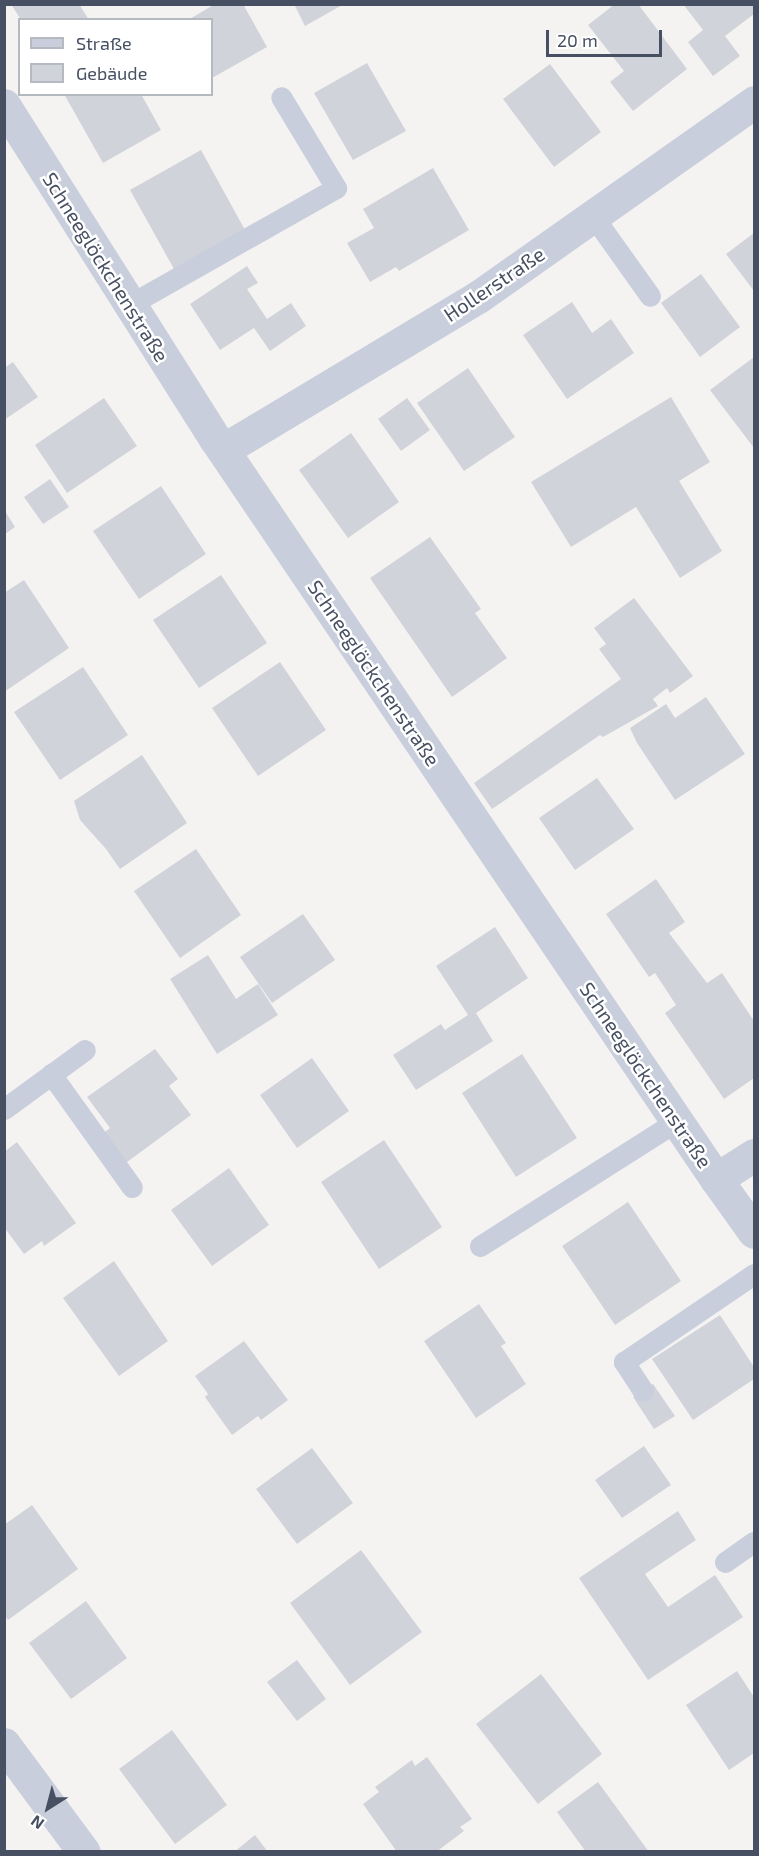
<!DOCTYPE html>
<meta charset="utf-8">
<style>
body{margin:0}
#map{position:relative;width:759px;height:1856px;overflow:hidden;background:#f5f3f2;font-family:"Exo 2",sans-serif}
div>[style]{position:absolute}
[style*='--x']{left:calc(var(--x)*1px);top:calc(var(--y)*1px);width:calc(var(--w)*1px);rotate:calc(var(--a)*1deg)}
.building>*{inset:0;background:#d1d3da}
.lane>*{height:21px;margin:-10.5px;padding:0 10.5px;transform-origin:10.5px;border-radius:10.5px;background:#c8cedb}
.street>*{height:33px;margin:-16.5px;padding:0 16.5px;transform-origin:16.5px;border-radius:16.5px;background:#c8cedb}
span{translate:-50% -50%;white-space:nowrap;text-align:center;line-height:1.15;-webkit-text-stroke:5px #fff;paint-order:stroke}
.street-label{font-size:20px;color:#475062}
.frame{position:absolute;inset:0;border:6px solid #475062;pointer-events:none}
.legend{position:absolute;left:18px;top:18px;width:195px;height:78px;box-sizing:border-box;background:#fff;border:2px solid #b5b9c0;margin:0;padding:8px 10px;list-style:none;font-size:18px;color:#475062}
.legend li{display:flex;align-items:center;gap:12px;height:30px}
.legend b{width:30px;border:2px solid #b5b9c0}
.north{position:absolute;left:18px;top:1778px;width:60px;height:60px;-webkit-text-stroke:4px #fff;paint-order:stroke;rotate:216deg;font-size:16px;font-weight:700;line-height:24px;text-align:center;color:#475062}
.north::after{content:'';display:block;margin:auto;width:21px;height:27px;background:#475062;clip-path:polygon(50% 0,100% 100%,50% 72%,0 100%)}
.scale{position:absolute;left:546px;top:30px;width:116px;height:27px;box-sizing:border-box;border:3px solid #475062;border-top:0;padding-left:8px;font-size:18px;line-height:21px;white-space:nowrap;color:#475062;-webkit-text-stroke:4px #fff;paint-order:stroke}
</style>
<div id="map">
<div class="building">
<i style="clip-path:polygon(11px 4px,79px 4px,89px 20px,21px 20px)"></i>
<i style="clip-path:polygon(215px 4px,243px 4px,267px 47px,212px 78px,212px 20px,188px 20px)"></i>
<i style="clip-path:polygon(294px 4px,344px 4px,305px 26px)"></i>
<i style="clip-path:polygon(615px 4px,638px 4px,687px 69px,633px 111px,610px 82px,624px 71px,588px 25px)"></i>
<i style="clip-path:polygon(683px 4px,754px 4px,754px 14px,725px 36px,740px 56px,713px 76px,688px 42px,703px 30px)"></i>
<i style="clip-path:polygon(367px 63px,406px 131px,353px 160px,314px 93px)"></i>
<i style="clip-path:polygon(550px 64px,601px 132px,554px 167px,503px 99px)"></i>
<i style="clip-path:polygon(64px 94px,141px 94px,161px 130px,103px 163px)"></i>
<i style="clip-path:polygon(201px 150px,245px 230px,174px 269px,130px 190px)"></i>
<i style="clip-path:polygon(433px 168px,469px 230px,399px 271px,396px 267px,370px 282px,347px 243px,374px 228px,363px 209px)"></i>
<i style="clip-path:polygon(754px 233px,754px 291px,726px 254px)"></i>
<i style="clip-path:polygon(247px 266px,258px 283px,247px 289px,267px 319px,291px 303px,306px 326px,270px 351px,254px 328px,220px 350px,190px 304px)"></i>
<i style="clip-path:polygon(701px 274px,740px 327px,700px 357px,661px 303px)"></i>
<i style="clip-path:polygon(572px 302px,592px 333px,611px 319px,634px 353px,567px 399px,523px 335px)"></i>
<i style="clip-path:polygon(754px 357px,754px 448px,710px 390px)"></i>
<i style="clip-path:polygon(13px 362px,38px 397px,4px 420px,4px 368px)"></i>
<i style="clip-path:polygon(468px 368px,515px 437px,464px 471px,417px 403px)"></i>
<i style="clip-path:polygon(671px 397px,710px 462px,679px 481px,722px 551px,680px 578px,636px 507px,571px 547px,531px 482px)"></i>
<i style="clip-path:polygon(104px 398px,137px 446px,67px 493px,35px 445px)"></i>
<i style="clip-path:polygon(407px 398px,430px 430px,401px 451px,378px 419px)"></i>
<i style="clip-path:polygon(351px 433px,399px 502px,348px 538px,299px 470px)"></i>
<i style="clip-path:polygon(50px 479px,69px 507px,43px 524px,24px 497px)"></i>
<i style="clip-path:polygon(161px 486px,206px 554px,139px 599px,93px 531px)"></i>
<i style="clip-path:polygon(5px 511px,15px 527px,5px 534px)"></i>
<i style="clip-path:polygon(430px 537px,481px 609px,475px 613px,507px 658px,452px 697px,370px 578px)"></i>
<i style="clip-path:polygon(221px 575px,267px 643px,199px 688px,153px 620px)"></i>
<i style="clip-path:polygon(24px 580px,69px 648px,4px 692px,4px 593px)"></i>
<i style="clip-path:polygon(634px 598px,693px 676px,670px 693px,667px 688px,653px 699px,658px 706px,603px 737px,600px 735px,492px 809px,474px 783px,621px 679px,599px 649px,606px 644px,594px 628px)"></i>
<i style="clip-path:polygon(280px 662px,326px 730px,258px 776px,212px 708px)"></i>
<i style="clip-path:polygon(83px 667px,128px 735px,60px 780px,14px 712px)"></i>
<i style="clip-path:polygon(706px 697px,745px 754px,675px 800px,637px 743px,630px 728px,666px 704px,675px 718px)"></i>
<i style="clip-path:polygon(142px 755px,187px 823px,120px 869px,106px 849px,80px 820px,74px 801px)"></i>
<i style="clip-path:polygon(597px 778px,634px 829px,575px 870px,539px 818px)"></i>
<i style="clip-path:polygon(196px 849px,241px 915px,180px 958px,134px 891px)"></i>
<i style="clip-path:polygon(656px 879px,685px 922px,669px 933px,707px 983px,722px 973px,754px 1021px,754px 1078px,724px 1099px,665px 1013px,676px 1005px,655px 973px,649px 977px,606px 914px)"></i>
<i style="clip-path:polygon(303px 914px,335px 960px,272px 1003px,240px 957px)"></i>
<i style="clip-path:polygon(495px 927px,528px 978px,476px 1013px,493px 1041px,416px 1090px,393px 1055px,441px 1024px,445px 1030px,468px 1015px,436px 966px)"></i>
<i style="clip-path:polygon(208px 955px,236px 999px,258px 984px,278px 1015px,217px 1054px,170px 979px)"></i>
<i style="clip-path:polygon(155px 1049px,178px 1079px,169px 1086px,191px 1115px,123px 1165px,101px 1135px,110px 1128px,87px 1097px)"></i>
<i style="clip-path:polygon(522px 1054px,577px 1138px,516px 1177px,462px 1093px)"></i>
<i style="clip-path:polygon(312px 1058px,349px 1111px,297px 1148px,260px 1095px)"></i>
<i style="clip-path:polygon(384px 1140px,442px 1227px,379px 1269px,321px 1182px)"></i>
<i style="clip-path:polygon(17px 1142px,76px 1223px,44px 1246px,42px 1241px,24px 1254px,4px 1227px,4px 1152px)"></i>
<i style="clip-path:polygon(229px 1168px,269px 1225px,212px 1266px,171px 1210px)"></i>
<i style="clip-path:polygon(628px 1202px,681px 1281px,615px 1325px,562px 1246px)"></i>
<i style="clip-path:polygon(114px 1261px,168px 1341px,119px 1376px,63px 1298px)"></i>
<i style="clip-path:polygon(479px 1304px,506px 1343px,501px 1346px,526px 1384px,476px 1418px,424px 1341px)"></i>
<i style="clip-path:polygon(720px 1315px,754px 1367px,754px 1379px,693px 1420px,652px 1359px)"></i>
<i style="clip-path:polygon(244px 1341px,288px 1400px,261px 1420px,258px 1416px,232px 1435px,205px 1397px,208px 1394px,195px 1376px)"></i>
<i style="clip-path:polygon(653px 1384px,675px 1416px,654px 1429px,633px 1397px)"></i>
<i style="clip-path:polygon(644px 1446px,671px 1485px,622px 1518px,595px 1480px)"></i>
<i style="clip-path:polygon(312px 1448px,353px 1503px,297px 1544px,256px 1489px)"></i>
<i style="clip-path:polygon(32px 1505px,78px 1569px,8px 1620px,4px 1615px,4px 1525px)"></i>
<i style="clip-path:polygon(678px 1511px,696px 1540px,645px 1574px,668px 1607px,715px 1575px,743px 1617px,648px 1680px,579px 1578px)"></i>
<i style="clip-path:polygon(361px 1550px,422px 1632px,350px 1685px,290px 1603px)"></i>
<i style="clip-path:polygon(86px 1601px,127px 1658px,71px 1699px,29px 1643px)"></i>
<i style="clip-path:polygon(297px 1660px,326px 1699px,297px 1721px,267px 1682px)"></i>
<i style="clip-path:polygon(737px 1671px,754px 1697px,754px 1753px,729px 1770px,686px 1705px)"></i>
<i style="clip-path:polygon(541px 1674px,602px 1754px,538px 1804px,476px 1724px)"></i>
<i style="clip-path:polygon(172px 1730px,227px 1805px,175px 1844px,119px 1769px)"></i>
<i style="clip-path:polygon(427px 1757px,472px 1819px,460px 1827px,464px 1831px,436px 1852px,397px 1852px,363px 1804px,379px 1792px,375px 1787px,412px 1760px,415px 1766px)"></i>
<i style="clip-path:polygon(598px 1782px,649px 1852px,586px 1852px,557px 1812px)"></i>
<i style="clip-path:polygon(255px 1835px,268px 1852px,234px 1852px)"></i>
</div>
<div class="lane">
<i style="--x:593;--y:216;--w:98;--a:54.5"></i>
<i style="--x:129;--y:305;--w:238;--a:-29.5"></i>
<i style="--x:336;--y:188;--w:106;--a:-121.1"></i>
<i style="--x:51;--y:1074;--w:139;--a:54.4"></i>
<i style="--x:4;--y:1109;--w:100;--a:-36.1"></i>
<i style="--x:480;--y:1246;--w:233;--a:-32.4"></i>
<i style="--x:643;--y:1391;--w:35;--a:-123"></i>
<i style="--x:624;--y:1362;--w:157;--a:-34.1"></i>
<i style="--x:725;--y:1562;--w:35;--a:-35"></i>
</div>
<div class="street">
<i style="--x:4;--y:105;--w:396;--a:57.7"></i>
<i style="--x:216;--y:440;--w:892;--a:55.92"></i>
<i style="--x:716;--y:1179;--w:65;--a:54.4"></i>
<i style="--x:223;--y:450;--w:297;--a:-31"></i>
<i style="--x:478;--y:297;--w:338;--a:-35.2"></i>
<i style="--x:716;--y:1179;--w:45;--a:-32.3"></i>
<i style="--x:4;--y:1744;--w:134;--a:53.5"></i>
</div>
<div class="street-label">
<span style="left:106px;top:267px;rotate:58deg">Schneeglöckchenstraße</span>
<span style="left:494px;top:284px;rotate:-34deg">Hollerstraße</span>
<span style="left:374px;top:673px;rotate:56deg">Schneeglöckchenstraße</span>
<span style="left:646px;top:1075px;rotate:56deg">Schneeglöckchenstraße</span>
</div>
<div class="frame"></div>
<ul class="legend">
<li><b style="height:8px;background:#c8cedb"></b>Straße</li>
<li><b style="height:16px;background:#d1d3da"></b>Gebäude</li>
</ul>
<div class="north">N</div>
<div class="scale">20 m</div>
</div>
